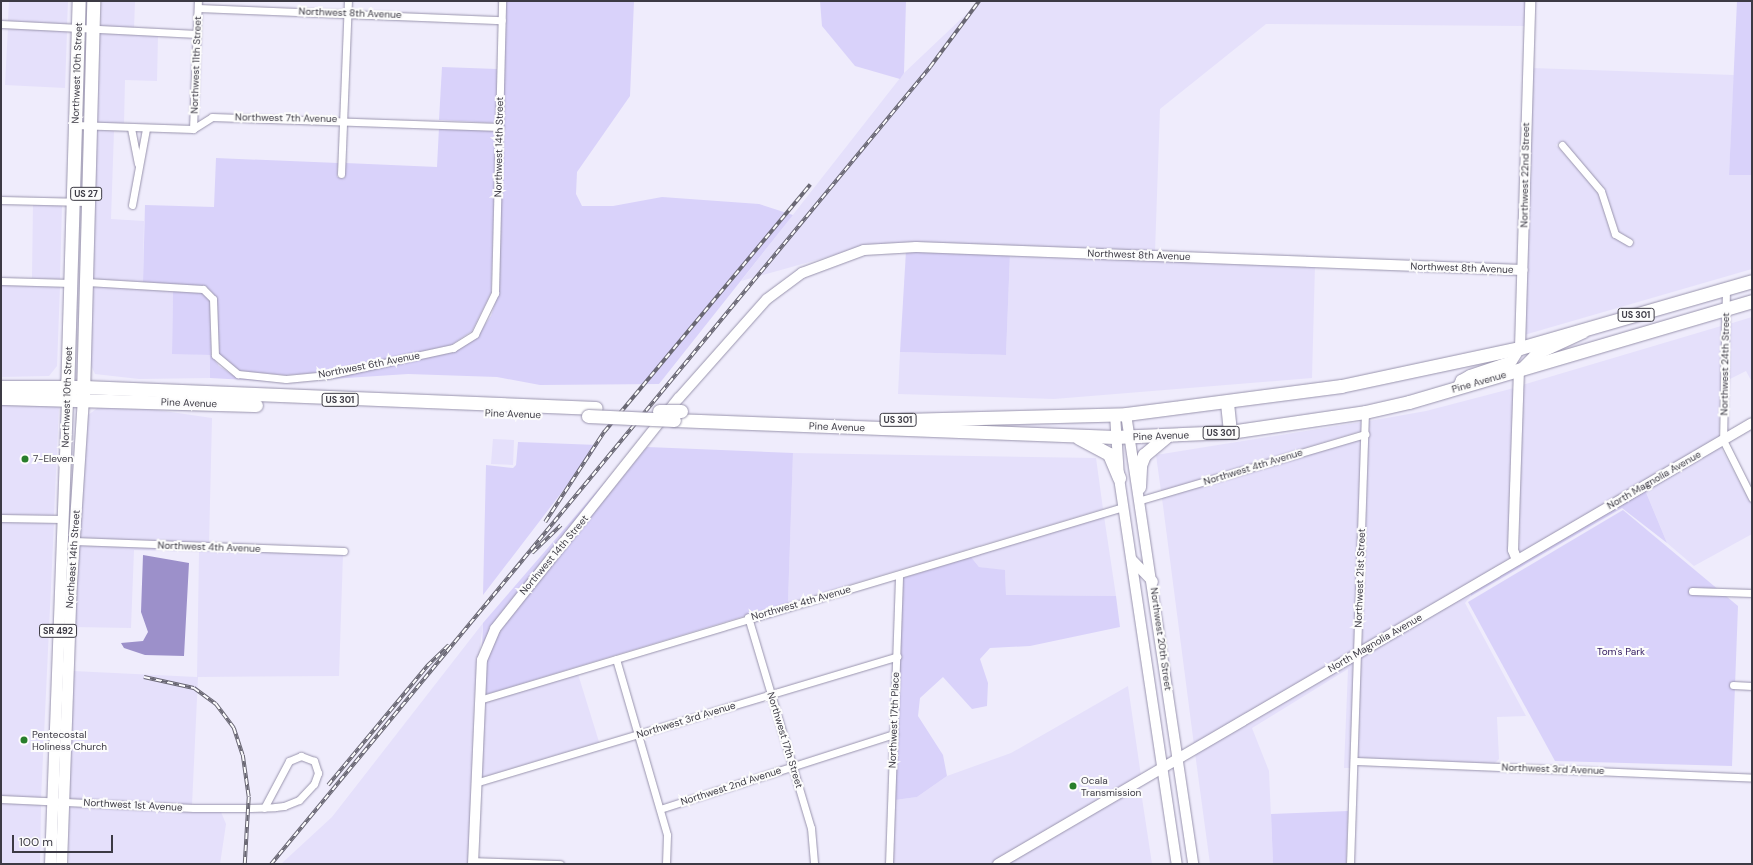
<!DOCTYPE html>
<style>
body{margin:0}
#map{position:relative;width:1753px;height:865px;overflow:hidden;background:#efecfc;font-family:"DM Sans",sans-serif}
div>[style]{position:absolute}
[style*='--x']{left:calc(var(--x)*1px);top:calc(var(--y)*1px);width:calc(var(--w)*1px);rotate:calc(var(--a)*1deg)}
.built>*{inset:0;background:#e5e0fb}
.green>*{inset:0;background:#d9d2fa}
.water>*{inset:0;background:#9c90ca}
.roads{filter:drop-shadow(0 0 1px #9994ad) drop-shadow(0 0 1px #9994ad)}
.street>*{height:7px;margin:-3.5px;padding:0 3.5px;transform-origin:3.5px;border-radius:3.5px;background:#fff}
.secondary>*{height:10px;margin:-5px;padding:0 5px;transform-origin:5px;border-radius:5px;background:#fff}
.primary>*{height:11px;margin:-5.5px;padding:0 5.5px;transform-origin:5.5px;border-radius:5.5px;background:#fff}
.highway>*{height:13px;margin:-6.5px;padding:0 6.5px;transform-origin:6.5px;border-radius:6.5px;background:#fff}
.rail>*{height:3.5px;margin-top:-1.75px;transform-origin:0;background:repeating-linear-gradient(90deg,#fcfcfc 0 6px,#696773 0 12px);box-sizing:border-box;border-block:1px solid #696773}
.bridges{filter:drop-shadow(0 0 1px #9994ad) drop-shadow(0 0 1px #9994ad)}
.highway-bridge>*{height:13px;margin:-6.5px;padding:0 6.5px;transform-origin:6.5px;border-radius:6.5px;background:#fff}
.dots>*{width:11px;height:11px;translate:-50% -50%;box-sizing:border-box;border:2px solid #fcfcfc;border-radius:50%}
span{translate:-50% -50%;white-space:nowrap;text-align:center;line-height:1.15;-webkit-text-stroke:4px #fcfcfc;paint-order:stroke}
.shield-label span{padding:1px 3px;background:#fcfcfc;border:1px solid;border-radius:3px;-webkit-text-stroke-width:0}
.shield-label{font-size:9px;color:#3c3a44;font-weight:700}
.street-label{font-size:10px;color:#3c3a44}
.poi-label{font-size:10px;color:#3c3a44}
.left{translate:0 -50%;text-align:left}
.park-label{font-size:10px;color:#31195e}
.frame{position:absolute;inset:0;border:2px solid #3c3a44;pointer-events:none}
.scale{position:absolute;left:12px;top:835px;width:101px;height:18px;box-sizing:border-box;border:2px solid #3c3a44;border-top:0;padding-left:5px;font-size:12px;line-height:14px;white-space:nowrap;color:#3c3a44;-webkit-text-stroke:3px #fcfcfc;paint-order:stroke}
</style>
<div id="map">
<div class="built">
<i style="clip-path:polygon(9px 1px,68px 1px,67px 24px,8px 21px)"></i>
<i style="clip-path:polygon(101px 1px,135px 1px,134px 28px,101px 26px)"></i>
<i style="clip-path:polygon(980px 1px,1526px 1px,1525px 26px,1266px 24px,1160px 109px,1155px 252px,863px 247px,741px 281px,904px 73px)"></i>
<i style="clip-path:polygon(8px 28px,67px 31px,65px 88px,5px 85px)"></i>
<i style="clip-path:polygon(100px 33px,158px 36px,157px 81px,125px 80px,124px 124px,96px 123px)"></i>
<i style="clip-path:polygon(evenodd,1532px 68px,1734px 75px,1729px 175px,1752px 175px,1752px 269px,1524px 335px,1532px 68px,1562px 140px,1604px 189px,1619px 232px,1635px 241px,1631px 246px,1611px 235px,1598px 192px,1556px 145px,1562px 140px)"></i>
<i style="clip-path:polygon(96px 130px,114px 131px,111px 219px,144px 221px,143px 282px,92px 279px)"></i>
<i style="clip-path:polygon(33px 204px,62px 205px,60px 279px,32px 278px)"></i>
<i style="clip-path:polygon(1010px 254px,1315px 265px,1312px 378px,1054px 399px,898px 394px,900px 352px,1006px 355px)"></i>
<i style="clip-path:polygon(1px 284px,60px 286px,57px 366px,49px 376px,1px 377px)"></i>
<i style="clip-path:polygon(92px 286px,173px 290px,172px 353px,210px 355px,210px 378px,139px 379px,95px 374px,90px 363px)"></i>
<i style="clip-path:polygon(1752px 317px,1752px 382px,1746px 371px,1728px 380px,1729px 324px)"></i>
<i style="clip-path:polygon(1721px 326px,1719px 437px,1519px 555px,1522px 385px)"></i>
<i style="clip-path:polygon(1514px 388px,1513px 559px,1362px 647px,1369px 421px,1426px 411px)"></i>
<i style="clip-path:polygon(1px 404px,59px 405px,54px 516px,1px 515px)"></i>
<i style="clip-path:polygon(99px 407px,150px 409px,212px 418px,209px 543px,80px 538px,88px 415px)"></i>
<i style="clip-path:polygon(1361px 422px,1361px 431px,1161px 491px,1156px 455px)"></i>
<i style="clip-path:polygon(493px 439px,514px 440px,513px 465px,491px 464px)"></i>
<i style="clip-path:polygon(1361px 439px,1354px 651px,1194px 745px,1162px 498px)"></i>
<i style="clip-path:polygon(1720px 446px,1752px 505px,1752px 534px,1694px 566px,1667px 543px,1645px 490px)"></i>
<i style="clip-path:polygon(793px 453px,1096px 458px,1103px 509px,788px 603px)"></i>
<i style="clip-path:polygon(1104px 516px,1116px 596px,1006px 595px,1005px 571px,979px 567px,971px 557px)"></i>
<i style="clip-path:polygon(1px 521px,54px 523px,41px 798px,1px 796px)"></i>
<i style="clip-path:polygon(80px 545px,343px 554px,339px 676px,198px 677px,192px 805px,69px 799px,73px 671px,197px 677px,199px 552px,134px 550px,131px 628px,74px 627px)"></i>
<i style="clip-path:polygon(1470px 592px,1471px 596px,1465px 603px,1526px 716px,1497px 717px,1499px 759px,1494px 764px,1358px 758px,1361px 655px)"></i>
<i style="clip-path:polygon(483px 623px,474px 698px,469px 864px,281px 864px,332px 817px)"></i>
<i style="clip-path:polygon(1353px 660px,1350px 768px,1344px 768px,1348px 669px,1252px 728px,1269px 771px,1273px 864px,1210px 864px,1195px 753px)"></i>
<i style="clip-path:polygon(578px 674px,599px 742px,480px 778px,483px 702px)"></i>
<i style="clip-path:polygon(1128px 686px,1141px 776px,990px 864px,893px 864px,895px 800px,917px 797px,947px 776px,1011px 753px)"></i>
<i style="clip-path:polygon(1140px 785px,1152px 864px,1005px 864px)"></i>
<i style="clip-path:polygon(1px 803px,41px 805px,40px 864px,1px 864px)"></i>
<i style="clip-path:polygon(68px 806px,221px 812px,226px 824px,220px 864px,69px 864px)"></i>
</div>
<div class="green">
<i style="clip-path:polygon(506px 1px,634px 1px,630px 96px,577px 172px,576px 194px,582px 206px,613px 206px,662px 197px,759px 204px,793px 215px,659px 384px,540px 385px,497px 377px,408px 374px,300px 381px,328px 378px,454px 352px,477px 336px,491px 316px,499px 291px)"></i>
<i style="clip-path:polygon(820px 1px,906px 1px,904px 73px,900px 79px,855px 66px,822px 26px)"></i>
<i style="clip-path:polygon(1737px 1px,1752px 1px,1752px 175px,1729px 175px)"></i>
<i style="clip-path:polygon(442px 67px,497px 69px,496px 123px,439px 120px)"></i>
<i style="clip-path:polygon(439px 127px,496px 130px,491px 293px,472px 331px,451px 345px,327px 372px,286px 375px,240px 371px,219px 354px,217px 298px,206px 286px,143px 282px,145px 205px,214px 207px,216px 158px,338px 163px,337px 177px,344px 177px,345px 163px,437px 167px)"></i>
<i style="clip-path:polygon(906px 251px,1010px 254px,1006px 355px,900px 352px)"></i>
<i style="clip-path:polygon(173px 290px,201px 292px,210px 300px,211px 355px,219px 366px,236px 377px,284px 382px,210px 378px,210px 355px,172px 354px)"></i>
<i style="clip-path:polygon(518px 442px,598px 445px,483px 595px,486px 465px,513px 468px,516px 465px)"></i>
<i style="clip-path:polygon(635px 447px,482px 649px,483px 623px)"></i>
<i style="clip-path:polygon(647px 447px,793px 453px,788px 603px,484px 695px,486px 661px,498px 631px)"></i>
<i style="clip-path:polygon(1645px 490px,1667px 543px,1622px 508px,1471px 596px,1470px 592px)"></i>
<i style="clip-path:polygon(1623px 510px,1738px 606px,1732px 766px,1555px 761px,1468px 602px)"></i>
<i style="clip-path:polygon(971px 557px,979px 567px,1005px 570px,1006px 595px,1116px 596px,1120px 627px,1030px 646px,990px 648px,980px 659px,988px 683px,987px 706px,972px 709px,943px 677px,920px 698px,918px 716px,943px 755px,947px 776px,917px 797px,895px 800px,903px 578px)"></i>
<i style="clip-path:polygon(1348px 811px,1346px 864px,1273px 864px,1271px 814px)"></i>
</div>
<div class="water">
<i style="clip-path:polygon(143px 555px,189px 563px,184px 656px,145px 655px,124px 648px,121px 643px,143px 641px,148px 632px,141px 612px)"></i>
</div>
<div class="roads">
<div class="street">
<i style="--x:198;--y:8;--w:304;--a:2.3"></i>
<i style="--x:1;--y:24;--w:196;--a:2.9"></i>
<i style="--x:75;--y:125;--w:118;--a:1.9"></i>
<i style="--x:193;--y:129;--w:22;--a:-32"></i>
<i style="--x:212;--y:117;--w:288;--a:2"></i>
<i style="--x:131;--y:128;--w:36;--a:79"></i>
<i style="--x:193;--y:129;--w:128;--a:-87.8"></i>
<i style="--x:1562;--y:145;--w:60;--a:49.7"></i>
<i style="--x:1601;--y:191;--w:45;--a:72"></i>
<i style="--x:1615;--y:234;--w:16;--a:30"></i>
<i style="--x:341;--y:174;--w:173;--a:-87.7"></i>
<i style="--x:1;--y:200;--w:85;--a:1.3"></i>
<i style="--x:132;--y:205;--w:77;--a:-79.6"></i>
<i style="--x:1;--y:281;--w:70;--a:1.6"></i>
<i style="--x:87;--y:282;--w:116;--a:3.5"></i>
<i style="--x:203;--y:289;--w:14;--a:45"></i>
<i style="--x:213;--y:299;--w:56;--a:88"></i>
<i style="--x:215;--y:355;--w:30;--a:40"></i>
<i style="--x:238;--y:374;--w:48;--a:5.9"></i>
<i style="--x:286;--y:379;--w:42;--a:-5.4"></i>
<i style="--x:328;--y:375;--w:128;--a:-12.2"></i>
<i style="--x:453;--y:348;--w:26;--a:-32"></i>
<i style="--x:475;--y:334;--w:46;--a:-64"></i>
<i style="--x:495;--y:293;--w:292;--a:-88.6"></i>
<i style="--x:1726;--y:288;--w:152;--a:91.1"></i>
<i style="--x:1723;--y:440;--w:65;--a:63.4"></i>
<i style="--x:1141;--y:500;--w:234;--a:-16.4"></i>
<i style="--x:1;--y:518;--w:61;--a:0.9"></i>
<i style="--x:74;--y:541;--w:270;--a:2.1"></i>
<i style="--x:1692;--y:591;--w:60;--a:1.9"></i>
<i style="--x:748;--y:617;--w:220;--a:73.4"></i>
<i style="--x:811;--y:828;--w:36;--a:85"></i>
<i style="--x:616;--y:659;--w:183;--a:73.8"></i>
<i style="--x:667;--y:835;--w:29;--a:92"></i>
<i style="--x:1733;--y:685;--w:19;--a:3"></i>
<i style="--x:479;--y:700;--w:672;--a:-16.68"></i>
<i style="--x:1354;--y:761;--w:398;--a:2.4"></i>
<i style="--x:475;--y:783;--w:441;--a:-16.7"></i>
<i style="--x:1;--y:799;--w:193;--a:2.7"></i>
<i style="--x:194;--y:808;--w:56;--a:0"></i>
<i style="--x:250;--y:808;--w:25;--a:-2"></i>
<i style="--x:275;--y:807;--w:9;--a:-6"></i>
<i style="--x:284;--y:806;--w:16;--a:-22"></i>
<i style="--x:299;--y:800;--w:22;--a:-47"></i>
<i style="--x:314;--y:784;--w:12;--a:-70"></i>
<i style="--x:318;--y:773;--w:13;--a:-108"></i>
<i style="--x:314;--y:761;--w:14;--a:-159"></i>
<i style="--x:301;--y:756;--w:13;--a:157"></i>
<i style="--x:289;--y:761;--w:53;--a:118"></i>
<i style="--x:660;--y:809;--w:246;--a:-17.8"></i>
<i style="--x:473;--y:861;--w:87;--a:2"></i>
<i style="--x:889;--y:864;--w:289;--a:-88"></i>
<i style="--x:1350;--y:864;--w:452;--a:-88.1"></i>
</div>
<div class="secondary">
<i style="--x:1457;--y:389;--w:10;--a:-66"></i>
<i style="--x:1461;--y:380;--w:10;--a:-29"></i>
<i style="--x:1470;--y:375;--w:44;--a:-18.4"></i>
<i style="--x:1512;--y:361;--w:15;--a:-58"></i>
<i style="--x:1520;--y:348;--w:347;--a:-88.3"></i>
<i style="--x:1115;--y:414;--w:64;--a:86.4"></i>
<i style="--x:1119;--y:478;--w:390;--a:81.5"></i>
<i style="--x:1126;--y:414;--w:455;--a:81.5"></i>
<i style="--x:1132;--y:560;--w:30;--a:46"></i>
<i style="--x:1517;--y:560;--w:11;--a:-112"></i>
<i style="--x:1513;--y:550;--w:179;--a:-88.1"></i>
<i style="--x:1519;--y:371;--w:21;--a:-45"></i>
<i style="--x:1534;--y:356;--w:55;--a:-24.7"></i>
<i style="--x:473;--y:864;--w:204;--a:-87.5"></i>
<i style="--x:482;--y:660;--w:34;--a:-67"></i>
<i style="--x:495;--y:629;--w:295;--a:-51.5"></i>
<i style="--x:679;--y:398;--w:132;--a:-48.4"></i>
<i style="--x:767;--y:299;--w:44;--a:-36.6"></i>
<i style="--x:802;--y:273;--w:66;--a:-20.4"></i>
<i style="--x:864;--y:250;--w:52;--a:-3.3"></i>
<i style="--x:916;--y:247;--w:607;--a:2.17"></i>
<i style="--x:998;--y:864;--w:873;--a:-30.32"></i>
</div>
<div class="primary">
<i style="--x:50;--y:864;--w:466;--a:-87.9"></i>
<i style="--x:61;--y:864;--w:281;--a:-88"></i>
<i style="--x:71;--y:583;--w:184;--a:-86.3"></i>
</div>
<div class="highway">
<i style="--x:1;--y:387;--w:83;--a:0"></i>
<i style="--x:84;--y:387;--w:512;--a:2.35"></i>
<i style="--x:67;--y:394;--w:393;--a:-88.3"></i>
<i style="--x:83;--y:395;--w:394;--a:-88.5"></i>
<i style="--x:1;--y:398;--w:255;--a:1.6"></i>
<i style="--x:1227;--y:403;--w:29;--a:84"></i>
<i style="--x:674;--y:420;--w:441;--a:2.2"></i>
<i style="--x:1115;--y:437;--w:115;--a:-2.5"></i>
<i style="--x:1230;--y:432;--w:136;--a:-8.4"></i>
<i style="--x:1365;--y:412;--w:45;--a:-12.8"></i>
<i style="--x:1409;--y:402;--w:358;--a:-16.4"></i>
<i style="--x:903;--y:420;--w:223;--a:-1.5"></i>
<i style="--x:1126;--y:414;--w:217;--a:-7.4"></i>
<i style="--x:1341;--y:386;--w:183;--a:-12"></i>
<i style="--x:1520;--y:348;--w:241;--a:-16.1"></i>
<i style="--x:1079;--y:438;--w:34;--a:28"></i>
<i style="--x:1109;--y:454;--w:26;--a:67"></i>
<i style="--x:1139;--y:487;--w:22;--a:-87"></i>
<i style="--x:1140;--y:465;--w:11;--a:-68"></i>
<i style="--x:1144;--y:455;--w:30;--a:-40"></i>
</div>
</div>
<div class="rail">
<i style="--x:545;--y:522;--w:108;--a:-56.8"></i>
<i style="--x:604;--y:432;--w:322;--a:-50.2"></i>
<i style="--x:532;--y:553;--w:40;--a:-44"></i>
<i style="--x:144;--y:677;--w:51;--a:12.4"></i>
<i style="--x:194;--y:688;--w:27;--a:36"></i>
<i style="--x:216;--y:704;--w:30;--a:53"></i>
<i style="--x:234;--y:728;--w:28;--a:72"></i>
<i style="--x:243;--y:755;--w:42;--a:81.9"></i>
<i style="--x:249;--y:797;--w:67;--a:93.4"></i>
<i style="--x:328;--y:785;--w:155;--a:-50.2"></i>
<i style="--x:427;--y:666;--w:30;--a:-44"></i>
<i style="--x:271;--y:864;--w:1034;--a:-50.41"></i>
<i style="--x:930;--y:67;--w:82;--a:-53.4"></i>
</div>
<div class="bridges">
<div class="highway-bridge">
<i style="--x:659;--y:411;--w:22;--a:0"></i>
<i style="--x:588;--y:416;--w:86;--a:2.7"></i>
</div>
</div>
<div class="dots">
<i style="left:25px;top:459px;background:#287e2b"></i>
<i style="left:24px;top:740px;background:#287e2b"></i>
<i style="left:1073px;top:786px;background:#287e2b"></i>
</div>
<div class="shield-label">
<span style="left:86px;top:194px">US 27</span>
<span style="left:1636px;top:315px">US 301</span>
<span style="left:340px;top:400px">US 301</span>
<span style="left:898px;top:420px">US 301</span>
<span style="left:1221px;top:433px">US 301</span>
<span style="left:58px;top:631px">SR 492</span>
</div>
<div class="street-label">
<span style="left:350px;top:13px;rotate:2deg">Northwest 8th Avenue</span>
<span style="left:196px;top:65px;rotate:-88deg">Northwest 11th Street</span>
<span style="left:77px;top:73px;rotate:-88deg">Northwest 10th Street</span>
<span style="left:286px;top:118px;rotate:1deg">Northwest 7th Avenue</span>
<span style="left:499px;top:147px;rotate:-89deg">Northwest 14th Street</span>
<span style="left:1525px;top:175px;rotate:-89deg">Northwest 22nd Street</span>
<span style="left:1139px;top:255px;rotate:2deg">Northwest 8th Avenue</span>
<span style="left:1462px;top:268px;rotate:2deg">Northwest 8th Avenue</span>
<span style="left:1725px;top:364px;rotate:-89deg">Northwest 24th Street</span>
<span style="left:369px;top:365px;rotate:-11deg">Northwest 6th Avenue</span>
<span style="left:1479px;top:382px;rotate:-16deg">Pine Avenue</span>
<span style="left:67px;top:397px;rotate:-88deg">Northwest 10th Street</span>
<span style="left:189px;top:403px;rotate:2deg">Pine Avenue</span>
<span style="left:513px;top:414px;rotate:2deg">Pine Avenue</span>
<span style="left:837px;top:427px;rotate:2deg">Pine Avenue</span>
<span style="left:1161px;top:436px;rotate:-2deg">Pine Avenue</span>
<span style="left:1253px;top:467px;rotate:-17deg">Northwest 4th Avenue</span>
<span style="left:1654px;top:480px;rotate:-30deg">North Magnolia Avenue</span>
<span style="left:209px;top:547px;rotate:2deg">Northwest 4th Avenue</span>
<span style="left:554px;top:555px;rotate:-50deg">Northwest 14th Street</span>
<span style="left:73px;top:559px;rotate:-86deg">Northeast 14th Street</span>
<span style="left:1360px;top:578px;rotate:-88deg">Northwest 21st Street</span>
<span style="left:801px;top:603px;rotate:-16deg">Northwest 4th Avenue</span>
<span style="left:1161px;top:639px;rotate:82deg">Northwest 20th Street</span>
<span style="left:1375px;top:643px;rotate:-30deg">North Magnolia Avenue</span>
<span style="left:686px;top:720px;rotate:-17deg">Northwest 3rd Avenue</span>
<span style="left:894px;top:720px;rotate:-88deg">Northwest 17th Place</span>
<span style="left:785px;top:740px;rotate:73deg">Northwest 17th Street</span>
<span style="left:1553px;top:769px;rotate:2deg">Northwest 3rd Avenue</span>
<span style="left:731px;top:786px;rotate:-18deg">Northwest 2nd Avenue</span>
<span style="left:133px;top:805px;rotate:3deg">Northwest 1st Avenue</span>
</div>
<div class="poi-label">
<span class="left" style="left:33px;top:459px">7-Eleven</span>
<span class="left" style="left:32px;top:740px">Pentecostal<br>Holiness Church</span>
<span class="left" style="left:1081px;top:786px">Ocala<br>Transmission</span>
</div>
<div class="park-label">
<span style="left:1621px;top:652px">Tom's Park</span>
</div>
<div class="frame"></div>
<div class="scale">100 m</div>
</div>
